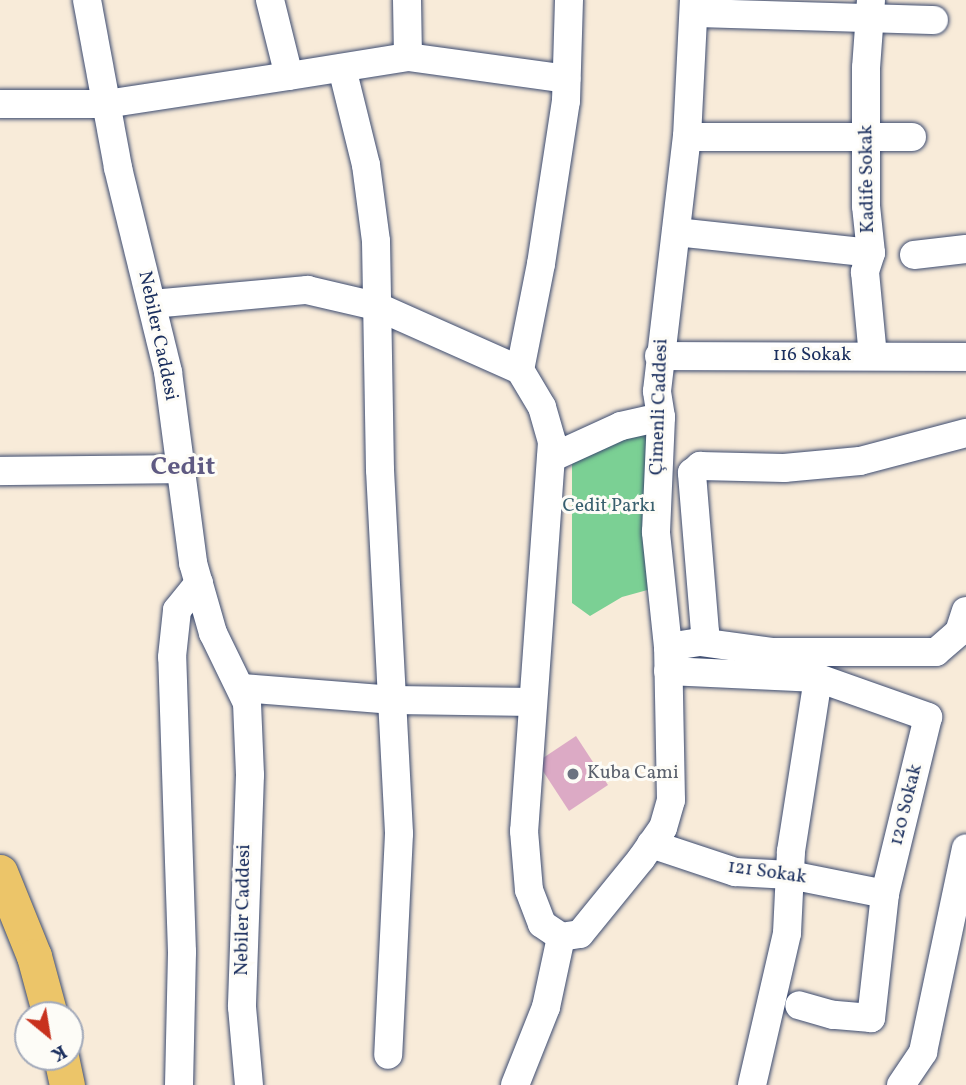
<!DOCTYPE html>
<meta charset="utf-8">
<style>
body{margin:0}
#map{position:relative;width:966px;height:1085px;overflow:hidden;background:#f8ebd9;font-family:Vollkorn,serif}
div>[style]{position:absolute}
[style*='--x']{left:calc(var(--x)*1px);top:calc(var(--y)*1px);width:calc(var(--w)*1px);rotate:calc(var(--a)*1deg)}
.green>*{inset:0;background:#7bd094}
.building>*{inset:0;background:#dcaac5}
.roads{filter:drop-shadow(0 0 2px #3c4b70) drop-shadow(0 0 2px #3c4b70)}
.minor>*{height:28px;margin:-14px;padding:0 14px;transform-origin:14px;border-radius:14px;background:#fff}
.major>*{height:35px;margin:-17.5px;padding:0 17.5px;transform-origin:17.5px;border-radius:17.5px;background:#ecc569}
.dots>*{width:19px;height:19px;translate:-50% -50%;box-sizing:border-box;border:4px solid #fdfcf7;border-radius:50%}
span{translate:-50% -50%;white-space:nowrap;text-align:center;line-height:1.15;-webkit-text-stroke:6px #fdfcf7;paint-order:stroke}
.street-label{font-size:19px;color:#1b2f5e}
.park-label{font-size:19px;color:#385f6e}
.worship-label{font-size:19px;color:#5b616d}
.left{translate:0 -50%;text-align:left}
.district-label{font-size:26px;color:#5f5a82;font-weight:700}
.north{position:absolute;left:14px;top:1001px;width:70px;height:70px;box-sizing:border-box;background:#fdfcf7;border:2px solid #a3aaba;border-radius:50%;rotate:150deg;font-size:19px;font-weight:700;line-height:28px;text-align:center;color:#1b2f5e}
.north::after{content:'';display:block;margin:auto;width:24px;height:32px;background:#c8321e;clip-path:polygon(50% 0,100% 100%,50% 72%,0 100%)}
</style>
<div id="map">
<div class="green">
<i style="clip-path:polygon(650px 426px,651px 589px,622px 597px,590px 616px,572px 603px,572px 453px)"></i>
</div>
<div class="building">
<i style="clip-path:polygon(576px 736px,608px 785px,569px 811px,537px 762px)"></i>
</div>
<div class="roads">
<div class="minor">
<i style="--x:87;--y:0;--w:171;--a:79.5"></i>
<i style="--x:118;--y:168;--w:210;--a:76.2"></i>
<i style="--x:168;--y:372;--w:193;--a:82.5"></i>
<i style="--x:193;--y:563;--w:73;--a:74.1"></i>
<i style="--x:213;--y:633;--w:78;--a:64.1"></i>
<i style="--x:247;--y:703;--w:72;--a:87.6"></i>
<i style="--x:250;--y:775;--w:232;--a:92"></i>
<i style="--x:242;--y:1007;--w:78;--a:84.9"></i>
<i style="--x:270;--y:0;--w:78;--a:76"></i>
<i style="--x:289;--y:76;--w:121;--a:-9.1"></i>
<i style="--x:408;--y:57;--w:57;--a:-91"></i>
<i style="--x:871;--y:0;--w:68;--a:94.2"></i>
<i style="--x:866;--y:68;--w:138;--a:90"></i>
<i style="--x:866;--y:206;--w:47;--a:83.9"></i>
<i style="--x:871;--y:253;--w:20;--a:108"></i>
<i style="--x:865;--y:272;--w:84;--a:84.6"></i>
<i style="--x:695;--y:13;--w:239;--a:1.7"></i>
<i style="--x:408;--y:57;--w:160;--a:7.9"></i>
<i style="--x:342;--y:68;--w:100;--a:76.1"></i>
<i style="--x:366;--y:165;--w:77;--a:82.5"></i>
<i style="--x:376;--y:241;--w:229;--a:89"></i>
<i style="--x:380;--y:470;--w:364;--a:87"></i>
<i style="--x:399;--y:834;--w:221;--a:92.8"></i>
<i style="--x:0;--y:104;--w:106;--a:0"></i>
<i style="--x:106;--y:104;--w:185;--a:-8.7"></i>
<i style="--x:687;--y:137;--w:225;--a:0"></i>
<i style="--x:676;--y:232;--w:196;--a:6.1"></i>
<i style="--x:914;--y:255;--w:52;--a:-6.6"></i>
<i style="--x:152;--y:304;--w:156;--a:-5.2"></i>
<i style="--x:307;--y:290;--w:71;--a:13.1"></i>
<i style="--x:376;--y:306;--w:158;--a:24"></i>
<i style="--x:520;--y:370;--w:43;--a:59.3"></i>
<i style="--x:542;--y:407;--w:36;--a:74"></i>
<i style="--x:552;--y:442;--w:390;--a:94.1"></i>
<i style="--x:524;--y:831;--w:59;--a:85.2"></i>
<i style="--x:529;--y:890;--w:36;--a:69"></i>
<i style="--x:542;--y:924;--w:23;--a:34"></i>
<i style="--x:659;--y:356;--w:307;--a:0.2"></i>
<i style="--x:520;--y:370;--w:108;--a:-78.8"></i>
<i style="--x:541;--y:264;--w:165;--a:-81.3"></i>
<i style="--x:566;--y:101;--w:101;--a:-88.3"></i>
<i style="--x:551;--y:458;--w:77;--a:-24.6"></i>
<i style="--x:621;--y:426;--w:41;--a:-12.7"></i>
<i style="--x:0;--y:471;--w:178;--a:-0.6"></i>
<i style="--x:700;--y:642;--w:74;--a:7.8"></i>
<i style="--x:773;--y:652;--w:163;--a:0"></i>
<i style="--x:936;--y:652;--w:30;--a:-41"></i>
<i style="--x:959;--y:632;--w:22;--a:-72"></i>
<i style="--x:668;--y:647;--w:32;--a:-9"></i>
<i style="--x:700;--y:642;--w:11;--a:-63"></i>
<i style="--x:705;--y:632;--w:160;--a:-94.7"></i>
<i style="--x:692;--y:473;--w:11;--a:-41"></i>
<i style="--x:700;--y:466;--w:84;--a:1.4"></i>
<i style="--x:784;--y:468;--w:76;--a:-5.3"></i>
<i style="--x:860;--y:461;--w:110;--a:-14.8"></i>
<i style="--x:668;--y:671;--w:150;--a:2.7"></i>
<i style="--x:818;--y:678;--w:117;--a:19.5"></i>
<i style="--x:928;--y:717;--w:182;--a:103.7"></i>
<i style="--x:885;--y:894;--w:125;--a:96.4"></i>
<i style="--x:871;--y:1018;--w:38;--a:-175"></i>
<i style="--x:833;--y:1015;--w:35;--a:-164"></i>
<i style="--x:242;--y:688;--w:152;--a:4.5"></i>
<i style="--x:394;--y:700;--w:139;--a:0.8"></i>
<i style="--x:651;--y:844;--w:89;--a:18.4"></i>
<i style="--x:735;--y:872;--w:55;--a:3.1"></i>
<i style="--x:790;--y:875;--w:97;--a:11.3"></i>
<i style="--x:561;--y:937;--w:19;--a:-9"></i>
<i style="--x:580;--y:934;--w:97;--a:-50.9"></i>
<i style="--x:641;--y:859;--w:38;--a:-55"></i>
<i style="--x:663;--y:828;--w:29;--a:-74"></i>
<i style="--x:671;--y:800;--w:153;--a:-91.1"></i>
<i style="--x:668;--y:647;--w:116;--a:-96"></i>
<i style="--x:656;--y:532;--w:115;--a:-87.5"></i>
<i style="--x:661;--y:417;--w:26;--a:-99"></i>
<i style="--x:657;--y:391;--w:256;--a:-83.3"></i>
<i style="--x:687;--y:137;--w:137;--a:-87.1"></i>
<i style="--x:179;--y:1085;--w:133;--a:-88.7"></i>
<i style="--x:182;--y:952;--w:295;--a:-91.9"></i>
<i style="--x:172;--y:657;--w:47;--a:-83.9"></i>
<i style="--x:177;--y:610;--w:35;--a:-51"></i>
<i style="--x:515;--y:1085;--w:84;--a:-68.3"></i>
<i style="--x:546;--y:1007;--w:72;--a:-77.9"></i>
<i style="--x:752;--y:1085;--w:156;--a:-77"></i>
<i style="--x:787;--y:933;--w:82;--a:-87.2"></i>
<i style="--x:791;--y:851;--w:175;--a:-81.1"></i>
<i style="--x:901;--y:1085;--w:40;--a:-56"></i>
<i style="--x:923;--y:1052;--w:208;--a:-78.1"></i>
</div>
<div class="major">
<i style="--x:0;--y:872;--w:91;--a:68"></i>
<i style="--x:34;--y:956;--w:61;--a:74.8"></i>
<i style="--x:61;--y:1057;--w:29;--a:78"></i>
</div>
</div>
<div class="dots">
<i style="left:573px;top:774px;background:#6b7280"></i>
</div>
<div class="street-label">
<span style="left:868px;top:179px;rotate:-91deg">Kadife Sokak</span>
<span style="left:157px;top:336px;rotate:78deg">Nebiler Caddesi</span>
<span style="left:812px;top:356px">116 Sokak</span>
<span style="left:660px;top:407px;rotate:-88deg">Çimenli Caddesi</span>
<span style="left:907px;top:805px;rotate:-76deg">120 Sokak</span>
<span style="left:767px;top:873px;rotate:8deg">121 Sokak</span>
<span style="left:244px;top:910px;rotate:-89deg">Nebiler Caddesi</span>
</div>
<div class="park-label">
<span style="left:609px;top:507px">Cedit Parkı</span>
</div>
<div class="worship-label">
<span class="left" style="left:587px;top:774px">Kuba Cami</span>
</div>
<div class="district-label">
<span style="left:183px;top:468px">Cedit</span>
</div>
<div class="north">K</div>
</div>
